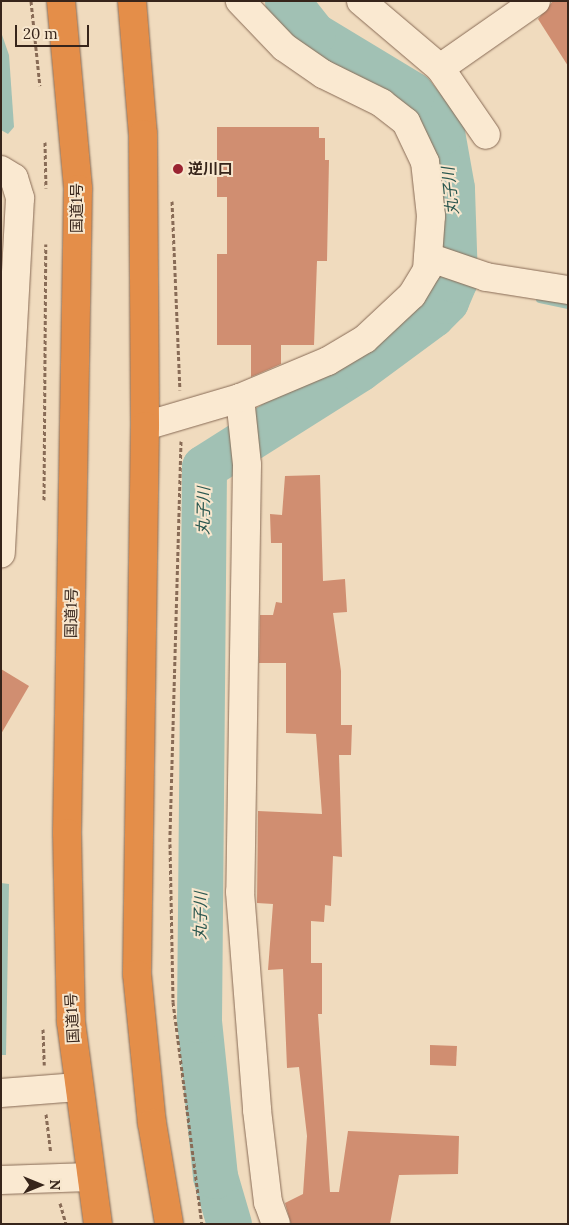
<!DOCTYPE html>
<meta charset="utf-8">
<style>
body{margin:0}
#map{position:relative;width:569px;height:1225px;overflow:hidden;background:#f0dbbe;font-family:Lora,"Noto Sans JP",serif}
div>[style]{position:absolute}
[style*='--x']{left:calc(var(--x)*1px);top:calc(var(--y)*1px);width:calc(var(--w)*1px);rotate:calc(var(--a)*1deg)}
.water>*{inset:0;background:#a1c1b4}
.stream>*{height:8px;margin:-4px;padding:0 4px;transform-origin:4px;border-radius:4px;background:#a1c1b4}
.river>*{height:45px;margin:-22.5px;padding:0 22.5px;transform-origin:22.5px;border-radius:22.5px;background:#a1c1b4}
.building>*{inset:0;background:#d08e71}
.path>*{height:3px;margin-top:-1.5px;transform-origin:0;background:repeating-linear-gradient(90deg,#886b56 0 4px,transparent 0 6.5px)}
.roads{filter:drop-shadow(0 0 1px #886b56) drop-shadow(0 0 1px #886b56)}
.minor>*{height:28px;margin:-14px;padding:0 14px;transform-origin:14px;border-radius:14px;background:#fae9d1}
.highway>*{height:28px;margin:-14px;padding:0 14px;transform-origin:14px;border-radius:14px;background:#e48e49}
.dots>*{width:14px;height:14px;translate:-50% -50%;box-sizing:border-box;border:2px solid #f7e6cd;border-radius:50%}
span{translate:-50% -50%;white-space:nowrap;text-align:center;line-height:1.15;-webkit-text-stroke:4px #f7e6cd;paint-order:stroke}
.poi-label{font-size:15px;color:#37251b;font-weight:700}
.left{translate:0 -50%;text-align:left}
.street-label{font-size:15px;color:#37251b}
.water-label{font-size:16px;color:#2a574f;font-style:italic}
.frame{position:absolute;inset:0;border:2px solid #37251b;pointer-events:none}
.north{position:absolute;left:15px;top:1160px;width:50px;height:50px;-webkit-text-stroke:4px #f7e6cd;paint-order:stroke;rotate:90deg;font-size:14px;font-weight:700;line-height:20px;text-align:center;color:#37251b}
.north::after{content:'';display:block;margin:auto;width:18px;height:22px;background:#37251b;clip-path:polygon(50% 0,100% 100%,50% 72%,0 100%)}
.scale{position:absolute;left:15px;top:25px;width:74px;height:22px;box-sizing:border-box;border:2px solid #37251b;border-top:0;padding-left:6px;font-size:15px;line-height:18px;white-space:nowrap;color:#37251b;-webkit-text-stroke:4px #f7e6cd;paint-order:stroke}
</style>
<div id="map">
<div class="water">
<i style="clip-path:polygon(1px 32px,9px 55px,14px 127px,8px 134px,1px 130px)"></i>
<i style="clip-path:polygon(1px 883px,9px 884px,6px 1055px,1px 1055px)"></i>
</div>
<div class="stream">
<i style="--x:540;--y:299;--w:29;--a:12"></i>
</div>
<div class="river">
<i style="--x:229;--y:1224;--w:50;--a:-106.3"></i>
<i style="--x:215;--y:1176;--w:157;--a:-95.9"></i>
<i style="--x:199;--y:1020;--w:553;--a:-89.48"></i>
<i style="--x:204;--y:467;--w:183;--a:-32.3"></i>
<i style="--x:359;--y:369;--w:91;--a:-36.5"></i>
<i style="--x:432;--y:315;--w:20;--a:-45"></i>
<i style="--x:446;--y:301;--w:23;--a:-67"></i>
<i style="--x:455;--y:280;--w:92;--a:-91.9"></i>
<i style="--x:452;--y:188;--w:57;--a:-100.1"></i>
<i style="--x:442;--y:132;--w:48;--a:-128.3"></i>
<i style="--x:412;--y:94;--w:116;--a:-148.8"></i>
<i style="--x:313;--y:34;--w:42;--a:-128.2"></i>
</div>
<div class="building">
<i style="clip-path:polygon(553px 1px,568px 1px,568px 66px,538px 19px)"></i>
<i style="clip-path:polygon(217px 127px,319px 127px,319px 138px,325px 138px,325px 160px,329px 160px,327px 261px,317px 261px,314px 345px,281px 345px,281px 364px,251px 377px,251px 345px,217px 345px,217px 254px,227px 254px,227px 197px,217px 197px)"></i>
<i style="clip-path:polygon(320px 475px,323px 581px,345px 579px,347px 612px,333px 613px,341px 671px,341px 725px,352px 725px,351px 755px,339px 755px,342px 857px,333px 856px,331px 906px,325px 905px,324px 922px,311px 921px,311px 963px,322px 963px,322px 1014px,318px 1014px,330px 1192px,339px 1192px,348px 1131px,459px 1136px,458px 1174px,399px 1175px,390px 1224px,291px 1224px,285px 1203px,303px 1194px,307px 1136px,299px 1067px,287px 1068px,283px 969px,268px 970px,273px 904px,257px 903px,258px 811px,322px 814px,316px 734px,286px 733px,286px 663px,259px 663px,260px 615px,273px 615px,276px 602px,282px 603px,282px 543px,271px 543px,270px 514px,282px 515px,285px 476px)"></i>
<i style="clip-path:polygon(1px 669px,29px 686px,1px 734px)"></i>
<i style="clip-path:polygon(430px 1045px,457px 1046px,456px 1066px,430px 1065px)"></i>
</div>
<div class="path">
<i style="--x:31;--y:1;--w:85;--a:84"></i>
<i style="--x:45;--y:142;--w:46;--a:88.8"></i>
<i style="--x:172;--y:201;--w:189;--a:87.6"></i>
<i style="--x:181;--y:441;--w:403;--a:91.6"></i>
<i style="--x:170;--y:844;--w:158;--a:88.9"></i>
<i style="--x:173;--y:1002;--w:224;--a:82.6"></i>
<i style="--x:44;--y:500;--w:256;--a:-89.6"></i>
<i style="--x:43;--y:1029;--w:36;--a:88"></i>
<i style="--x:46;--y:1114;--w:38;--a:83"></i>
<i style="--x:60;--y:1203;--w:22;--a:74"></i>
</div>
<div class="roads">
<div class="minor">
<i style="--x:361;--y:1;--w:104;--a:40.3"></i>
<i style="--x:440;--y:68;--w:81;--a:55.5"></i>
<i style="--x:440;--y:68;--w:117;--a:-34.9"></i>
<i style="--x:1;--y:170;--w:15;--a:32"></i>
<i style="--x:14;--y:178;--w:21;--a:73"></i>
<i style="--x:20;--y:198;--w:356;--a:93.1"></i>
<i style="--x:428;--y:257;--w:61;--a:19"></i>
<i style="--x:486;--y:277;--w:83;--a:9"></i>
<i style="--x:240;--y:398;--w:67;--a:84"></i>
<i style="--x:247;--y:465;--w:427;--a:90.9"></i>
<i style="--x:240;--y:892;--w:219;--a:85.5"></i>
<i style="--x:257;--y:1110;--w:93;--a:83.2"></i>
<i style="--x:268;--y:1202;--w:23;--a:70"></i>
<i style="--x:145;--y:426;--w:99;--a:-16.4"></i>
<i style="--x:240;--y:398;--w:95;--a:-22.8"></i>
<i style="--x:328;--y:361;--w:43;--a:-30.7"></i>
<i style="--x:365;--y:339;--w:64;--a:-43.1"></i>
<i style="--x:412;--y:295;--w:29;--a:-59"></i>
<i style="--x:427;--y:270;--w:54;--a:-85.8"></i>
<i style="--x:431;--y:216;--w:54;--a:-96.3"></i>
<i style="--x:425;--y:162;--w:44;--a:-115.4"></i>
<i style="--x:406;--y:122;--w:31;--a:-142"></i>
<i style="--x:382;--y:103;--w:66;--a:-153.8"></i>
<i style="--x:323;--y:74;--w:47;--a:-145.3"></i>
<i style="--x:284;--y:47;--w:64;--a:-133.7"></i>
<i style="--x:1;--y:1093;--w:77;--a:-4.5"></i>
<i style="--x:1;--y:1180;--w:89;--a:-1.9"></i>
</div>
<div class="highway">
<i style="--x:61;--y:1;--w:189;--a:84.8"></i>
<i style="--x:78;--y:189;--w:644;--a:90.98"></i>
<i style="--x:67;--y:833;--w:189;--a:88.8"></i>
<i style="--x:71;--y:1022;--w:204;--a:82.4"></i>
<i style="--x:132;--y:1;--w:133;--a:85.3"></i>
<i style="--x:143;--y:134;--w:292;--a:89.6"></i>
<i style="--x:145;--y:426;--w:548;--a:90.84"></i>
<i style="--x:137;--y:974;--w:150;--a:84.3"></i>
<i style="--x:152;--y:1123;--w:102;--a:80.4"></i>
</div>
</div>
<div class="dots">
<i style="left:178px;top:169px;background:#9a2331"></i>
</div>
<div class="poi-label">
<span class="left" style="left:188px;top:169px">逆川口</span>
</div>
<div class="street-label">
<span style="left:77px;top:208px;rotate:-90deg">国道1号</span>
<span style="left:71px;top:613px;rotate:-89deg">国道1号</span>
<span style="left:72px;top:1018px;rotate:-93deg">国道1号</span>
</div>
<div class="water-label">
<span style="left:450px;top:191px;rotate:-96deg">丸子川</span>
<span style="left:203px;top:511px;rotate:-89deg">丸子川</span>
<span style="left:200px;top:916px;rotate:-89deg">丸子川</span>
</div>
<div class="frame"></div>
<div class="north">N</div>
<div class="scale">20 m</div>
</div>
